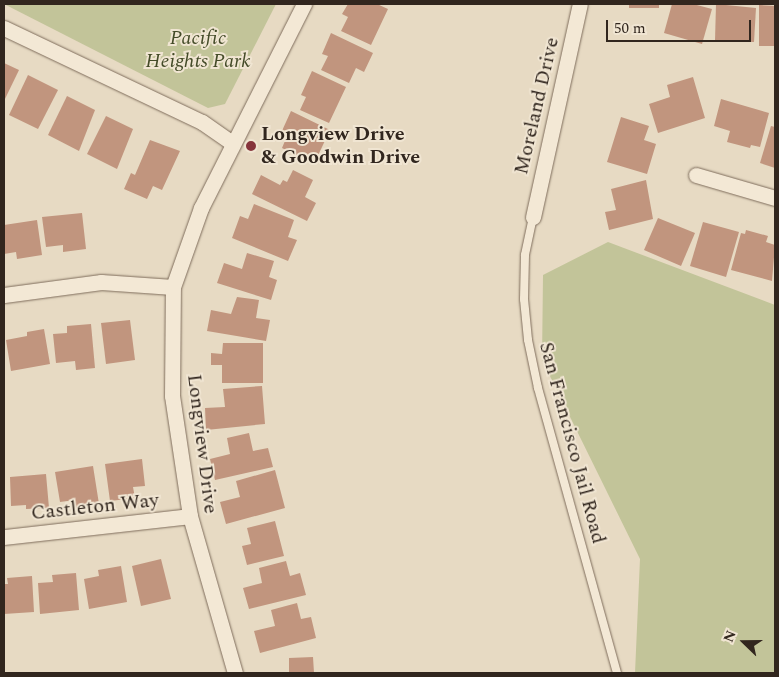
<!DOCTYPE html>
<style>
body{margin:0}
#map{position:relative;width:779px;height:677px;overflow:hidden;background:#e7dac3;font-family:Spectral,serif}
div>[style]{position:absolute}
[style*='--x']{left:calc(var(--x)*1px);top:calc(var(--y)*1px);width:calc(var(--w)*1px);rotate:calc(var(--a)*1deg)}
.green>*{inset:0;background:#c2c499}
.building>*{inset:0;background:#c1957e}
.roads{filter:drop-shadow(0 0 1px #7f6d5c) drop-shadow(0 0 1px #7f6d5c)}
.lane>*{height:8px;margin:-4px;padding:0 4px;transform-origin:4px;border-radius:4px;background:#f3e8d5}
.street>*{height:15px;margin:-7.5px;padding:0 7.5px;transform-origin:7.5px;border-radius:7.5px;background:#f3e8d5}
.dots>*{width:14px;height:14px;translate:-50% -50%;box-sizing:border-box;border:2px solid #f0e5d2;border-radius:50%}
span{translate:-50% -50%;white-space:nowrap;text-align:center;line-height:1.15;-webkit-text-stroke:4px #f0e5d2;paint-order:stroke}
.park-label{font-size:20px;color:#444b28;font-style:italic}
.street-label{font-size:20px;color:#31261e}
.poi-label{font-size:20px;color:#31261e;font-weight:700}
.left{translate:0 -50%;text-align:left}
.frame{position:absolute;inset:0;border:5px solid #31261e;pointer-events:none}
.north{position:absolute;left:719px;top:617px;width:50px;height:50px;-webkit-text-stroke:4px #f0e5d2;paint-order:stroke;rotate:292deg;font-size:14px;font-weight:700;line-height:20px;text-align:center;color:#31261e}
.north::after{content:'';display:block;margin:auto;width:18px;height:22px;background:#31261e;clip-path:polygon(50% 0,100% 100%,50% 72%,0 100%)}
.scale{position:absolute;left:606px;top:20px;width:145px;height:22px;box-sizing:border-box;border:2px solid #31261e;border-top:0;padding-left:6px;font-size:15px;line-height:18px;white-space:nowrap;color:#31261e;-webkit-text-stroke:4px #f0e5d2;paint-order:stroke}
</style>
<div id="map">
<div class="green">
<i style="clip-path:polygon(4px 4px,276px 4px,225px 104px,208px 108px)"></i>
<i style="clip-path:polygon(608px 242px,775px 305px,775px 673px,635px 673px,640px 559px,542px 360px,543px 275px)"></i>
</div>
<div class="building">
<i style="clip-path:polygon(348px 4px,377px 4px,388px 9px,371px 45px,341px 31px,348px 17px,342px 14px)"></i>
<i style="clip-path:polygon(629px 4px,659px 4px,659px 8px,629px 8px)"></i>
<i style="clip-path:polygon(672px 4px,693px 4px,712px 9px,702px 44px,664px 33px)"></i>
<i style="clip-path:polygon(716px 4px,756px 8px,754px 42px,715px 41px)"></i>
<i style="clip-path:polygon(759px 5px,775px 6px,775px 46px,759px 46px)"></i>
<i style="clip-path:polygon(331px 33px,373px 53px,364px 72px,356px 68px,349px 83px,321px 70px,328px 56px,322px 54px)"></i>
<i style="clip-path:polygon(4px 63px,19px 70px,4px 101px)"></i>
<i style="clip-path:polygon(312px 71px,346px 87px,329px 123px,300px 110px,306px 97px,301px 95px)"></i>
<i style="clip-path:polygon(28px 75px,58px 90px,38px 129px,9px 115px)"></i>
<i style="clip-path:polygon(693px 77px,705px 118px,658px 133px,649px 104px,670px 97px,667px 85px)"></i>
<i style="clip-path:polygon(67px 96px,95px 110px,79px 151px,48px 135px)"></i>
<i style="clip-path:polygon(721px 99px,769px 113px,760px 147px,751px 145px,750px 148px,727px 142px,730px 131px,714px 126px)"></i>
<i style="clip-path:polygon(291px 111px,330px 130px,314px 164px,282px 148px,287px 136px,281px 133px)"></i>
<i style="clip-path:polygon(106px 116px,133px 129px,117px 169px,87px 154px)"></i>
<i style="clip-path:polygon(621px 117px,649px 126px,644px 140px,656px 144px,647px 174px,607px 162px)"></i>
<i style="clip-path:polygon(771px 126px,775px 127px,775px 168px,760px 163px)"></i>
<i style="clip-path:polygon(150px 140px,180px 151px,162px 190px,153px 186px,147px 199px,124px 189px,131px 173px,135px 175px)"></i>
<i style="clip-path:polygon(293px 170px,313px 180px,305px 197px,316px 203px,307px 221px,252px 194px,261px 175px,280px 185px,283px 180px,287px 182px)"></i>
<i style="clip-path:polygon(646px 180px,653px 219px,609px 230px,605px 212px,616px 210px,611px 189px)"></i>
<i style="clip-path:polygon(254px 204px,294px 220px,288px 237px,297px 240px,288px 261px,232px 238px,240px 216px,248px 219px)"></i>
<i style="clip-path:polygon(82px 213px,86px 249px,63px 252px,63px 245px,46px 247px,42px 217px)"></i>
<i style="clip-path:polygon(658px 218px,695px 233px,681px 266px,644px 250px)"></i>
<i style="clip-path:polygon(37px 220px,42px 255px,17px 259px,16px 252px,4px 254px,4px 225px)"></i>
<i style="clip-path:polygon(703px 222px,739px 232px,726px 277px,690px 266px)"></i>
<i style="clip-path:polygon(746px 230px,768px 236px,766px 242px,775px 245px,772px 281px,731px 270px,741px 233px,745px 234px)"></i>
<i style="clip-path:polygon(247px 253px,274px 261px,269px 277px,277px 280px,271px 300px,217px 283px,224px 263px,242px 269px)"></i>
<i style="clip-path:polygon(237px 297px,259px 300px,256px 318px,270px 320px,266px 341px,207px 331px,211px 310px,231px 314px)"></i>
<i style="clip-path:polygon(130px 320px,135px 360px,106px 364px,101px 323px)"></i>
<i style="clip-path:polygon(91px 324px,95px 368px,76px 370px,75px 361px,56px 363px,53px 334px,67px 333px,67px 326px)"></i>
<i style="clip-path:polygon(44px 329px,50px 364px,11px 371px,6px 340px,27px 336px,27px 332px)"></i>
<i style="clip-path:polygon(223px 343px,263px 343px,263px 383px,222px 383px,222px 365px,211px 365px,211px 353px,222px 354px)"></i>
<i style="clip-path:polygon(262px 386px,265px 424px,206px 430px,205px 408px,225px 407px,223px 389px)"></i>
<i style="clip-path:polygon(249px 433px,253px 451px,268px 448px,273px 467px,215px 480px,210px 459px,230px 454px,227px 438px)"></i>
<i style="clip-path:polygon(142px 459px,145px 486px,133px 487px,135px 498px,110px 501px,105px 464px)"></i>
<i style="clip-path:polygon(93px 466px,99px 504px,76px 508px,75px 500px,60px 502px,55px 472px)"></i>
<i style="clip-path:polygon(275px 470px,285px 508px,226px 524px,220px 502px,240px 497px,236px 481px)"></i>
<i style="clip-path:polygon(46px 474px,49px 508px,26px 509px,26px 505px,11px 506px,10px 477px)"></i>
<i style="clip-path:polygon(275px 521px,284px 556px,247px 565px,242px 546px,251px 544px,247px 528px)"></i>
<i style="clip-path:polygon(161px 559px,171px 599px,141px 606px,132px 566px)"></i>
<i style="clip-path:polygon(286px 561px,290px 576px,300px 573px,306px 595px,249px 609px,243px 588px,262px 583px,259px 568px)"></i>
<i style="clip-path:polygon(121px 566px,127px 602px,89px 609px,84px 579px,99px 576px,98px 570px)"></i>
<i style="clip-path:polygon(76px 573px,79px 610px,40px 614px,38px 583px,53px 582px,52px 575px)"></i>
<i style="clip-path:polygon(32px 576px,34px 612px,4px 614px,4px 584px,8px 584px,7px 578px)"></i>
<i style="clip-path:polygon(297px 603px,301px 619px,311px 617px,316px 638px,260px 653px,254px 631px,275px 626px,271px 610px)"></i>
<i style="clip-path:polygon(313px 657px,314px 673px,289px 673px,289px 658px)"></i>
</div>
<div class="roads">
<div class="lane">
<i style="--x:533;--y:217;--w:39;--a:102"></i>
<i style="--x:525;--y:255;--w:44;--a:91.3"></i>
<i style="--x:524;--y:299;--w:41;--a:84.4"></i>
<i style="--x:528;--y:340;--w:49;--a:78.2"></i>
<i style="--x:538;--y:388;--w:296;--a:74.5"></i>
</div>
<div class="street">
<i style="--x:4;--y:28;--w:219;--a:25.4"></i>
<i style="--x:202;--y:122;--w:37;--a:35"></i>
<i style="--x:696;--y:175;--w:82;--a:16.2"></i>
<i style="--x:533;--y:217;--w:218;--a:-77.6"></i>
<i style="--x:4;--y:295;--w:98;--a:-7.6"></i>
<i style="--x:101;--y:282;--w:72;--a:4"></i>
<i style="--x:4;--y:537;--w:187;--a:-6.4"></i>
<i style="--x:235;--y:673;--w:163;--a:-106"></i>
<i style="--x:190;--y:516;--w:121;--a:-98.5"></i>
<i style="--x:172;--y:396;--w:109;--a:-89.5"></i>
<i style="--x:173;--y:287;--w:84;--a:-70.5"></i>
<i style="--x:201;--y:208;--w:229;--a:-63.2"></i>
</div>
</div>
<div class="dots">
<i style="left:251px;top:146px;background:#86343b"></i>
</div>
<div class="park-label">
<span style="left:198px;top:50px">Pacific<br>Heights Park</span>
</div>
<div class="street-label">
<span style="left:537px;top:106px;rotate:-77deg">Moreland Drive</span>
<span style="left:572px;top:443px;rotate:75deg">San Francisco Jail Road</span>
<span style="left:202px;top:444px;rotate:83deg">Longview Drive</span>
<span style="left:95px;top:507px;rotate:-6deg">Castleton Way</span>
</div>
<div class="poi-label">
<span class="left" style="left:261px;top:146px">Longview Drive<br>&amp; Goodwin Drive</span>
</div>
<div class="frame"></div>
<div class="north">N</div>
<div class="scale">50 m</div>
</div>
